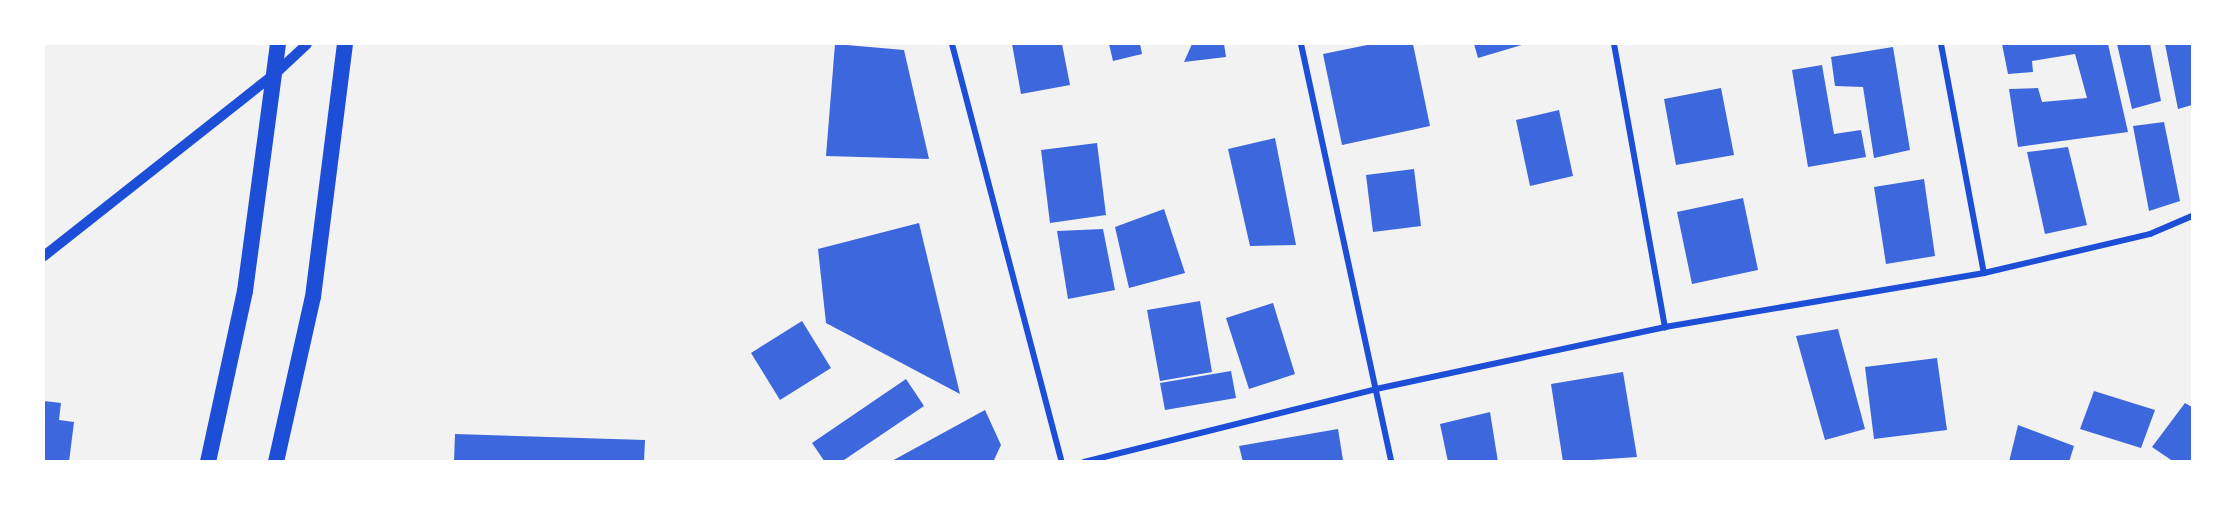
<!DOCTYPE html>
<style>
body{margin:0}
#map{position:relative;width:2236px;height:505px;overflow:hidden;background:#f2f2f2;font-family:Barlow,sans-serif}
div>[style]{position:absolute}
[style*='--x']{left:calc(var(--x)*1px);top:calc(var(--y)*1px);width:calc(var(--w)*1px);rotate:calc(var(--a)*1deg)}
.building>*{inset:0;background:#3d67dc}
.minor>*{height:6px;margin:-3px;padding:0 3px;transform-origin:3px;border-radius:3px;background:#1d4ed8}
.tertiary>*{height:10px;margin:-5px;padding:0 5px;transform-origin:5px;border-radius:5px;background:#1d4ed8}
.trunk>*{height:16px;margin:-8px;padding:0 8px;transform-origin:8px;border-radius:8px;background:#1d4ed8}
span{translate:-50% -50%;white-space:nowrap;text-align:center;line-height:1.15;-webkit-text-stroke:4.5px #fff;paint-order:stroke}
.frame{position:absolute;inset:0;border:45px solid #fff;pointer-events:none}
</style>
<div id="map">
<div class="building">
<i style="clip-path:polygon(835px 44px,904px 50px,929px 159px,826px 156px)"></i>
<i style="clip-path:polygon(1012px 44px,1062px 44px,1070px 85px,1021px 94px)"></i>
<i style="clip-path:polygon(1109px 44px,1140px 44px,1142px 54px,1113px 61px)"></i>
<i style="clip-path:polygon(1192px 44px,1224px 44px,1226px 57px,1184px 62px)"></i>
<i style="clip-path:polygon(1372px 44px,1413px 44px,1430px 126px,1342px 145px,1323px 54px)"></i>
<i style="clip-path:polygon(1474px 44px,1525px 44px,1478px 58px)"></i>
<i style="clip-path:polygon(2002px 44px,2108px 44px,2128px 132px,2018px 147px,2009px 89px,2038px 88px,2042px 102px,2087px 98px,2075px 54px,2032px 61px,2033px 72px,2008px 74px)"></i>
<i style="clip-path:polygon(2117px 44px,2150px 44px,2161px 101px,2132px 109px)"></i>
<i style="clip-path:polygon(2165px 44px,2192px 44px,2192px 105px,2178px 109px)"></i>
<i style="clip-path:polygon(1893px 47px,1910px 150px,1874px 158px,1863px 87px,1835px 86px,1831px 57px)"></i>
<i style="clip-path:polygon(1822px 65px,1834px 134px,1861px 130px,1866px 157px,1808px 167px,1792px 70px)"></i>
<i style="clip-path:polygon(1721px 88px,1734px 155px,1676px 165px,1664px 99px)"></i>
<i style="clip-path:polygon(1559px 110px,1573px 176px,1530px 186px,1516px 120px)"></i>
<i style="clip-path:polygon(2164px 122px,2180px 201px,2149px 211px,2133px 126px)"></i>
<i style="clip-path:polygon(1275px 138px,1296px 245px,1250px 246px,1228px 149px)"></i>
<i style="clip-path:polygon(1097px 143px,1106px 215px,1050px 223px,1041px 150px)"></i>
<i style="clip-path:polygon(2068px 147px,2087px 225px,2045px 234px,2027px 152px)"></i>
<i style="clip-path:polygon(1414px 169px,1421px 226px,1373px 232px,1366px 175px)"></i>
<i style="clip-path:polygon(1924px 179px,1935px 256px,1886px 264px,1874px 187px)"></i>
<i style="clip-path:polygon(1743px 198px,1758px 270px,1692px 284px,1677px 212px)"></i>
<i style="clip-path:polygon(1164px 209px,1185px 273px,1129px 288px,1115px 227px)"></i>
<i style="clip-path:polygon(919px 223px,960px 394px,826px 323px,818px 249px)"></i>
<i style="clip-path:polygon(1103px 229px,1115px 290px,1068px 299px,1057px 231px)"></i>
<i style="clip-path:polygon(1200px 301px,1212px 372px,1160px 381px,1147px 310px)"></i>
<i style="clip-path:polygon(1273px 303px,1295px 374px,1249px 389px,1226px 318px)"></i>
<i style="clip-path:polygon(802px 321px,831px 368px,780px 400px,751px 353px)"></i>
<i style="clip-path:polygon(1838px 329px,1865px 429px,1825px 440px,1796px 336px)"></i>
<i style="clip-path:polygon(1937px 358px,1947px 430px,1874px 439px,1865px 367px)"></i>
<i style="clip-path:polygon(1231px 371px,1236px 398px,1165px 410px,1160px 383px)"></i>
<i style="clip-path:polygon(1623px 372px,1637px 457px,1563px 462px,1551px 384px)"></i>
<i style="clip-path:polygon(906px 379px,924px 406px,841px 462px,825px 462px,812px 443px)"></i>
<i style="clip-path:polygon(2094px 391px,2155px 410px,2141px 448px,2080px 429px)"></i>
<i style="clip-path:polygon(44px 401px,61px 403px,59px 420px,74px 422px,69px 462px,44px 462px)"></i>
<i style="clip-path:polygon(2185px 403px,2192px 407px,2192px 460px,2174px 462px,2152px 447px)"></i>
<i style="clip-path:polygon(985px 410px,1001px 445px,993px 462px,890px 462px)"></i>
<i style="clip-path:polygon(1490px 412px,1498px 462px,1448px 462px,1440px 424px)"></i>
<i style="clip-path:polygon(2018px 425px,2074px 446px,2069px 462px,2009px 462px)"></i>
<i style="clip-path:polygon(1338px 429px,1343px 460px,1243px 462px,1239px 446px)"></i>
<i style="clip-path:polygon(455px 434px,645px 440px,644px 462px,454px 462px)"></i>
</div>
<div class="minor">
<i style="--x:952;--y:44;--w:432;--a:75.3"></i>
<i style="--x:1301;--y:44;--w:428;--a:77.8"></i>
<i style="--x:1614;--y:44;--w:288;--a:79.8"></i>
<i style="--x:1941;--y:44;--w:233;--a:79.4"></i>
<i style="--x:1084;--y:462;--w:301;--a:-14"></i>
<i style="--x:1376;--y:389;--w:296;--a:-12.1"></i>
<i style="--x:1665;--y:327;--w:324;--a:-9.6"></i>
<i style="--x:1984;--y:273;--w:171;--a:-13.2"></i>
<i style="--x:2150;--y:234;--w:46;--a:-23.2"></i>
</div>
<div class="tertiary">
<i style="--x:44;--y:256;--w:295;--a:-38.3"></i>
<i style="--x:276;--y:73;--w:42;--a:-43.1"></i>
</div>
<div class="trunk">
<i style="--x:208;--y:462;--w:175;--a:-77.8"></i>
<i style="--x:245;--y:291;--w:249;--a:-82.4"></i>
<i style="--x:276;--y:462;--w:169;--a:-77.4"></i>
<i style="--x:313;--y:297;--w:255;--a:-82.8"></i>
</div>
<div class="frame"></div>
</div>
